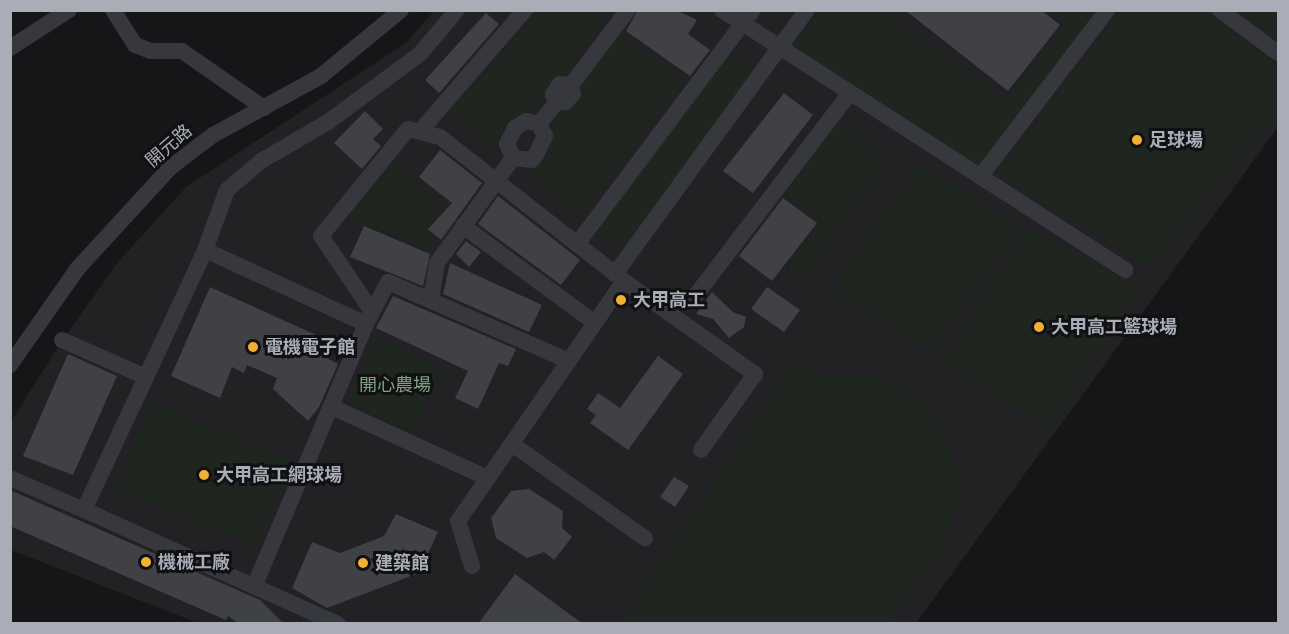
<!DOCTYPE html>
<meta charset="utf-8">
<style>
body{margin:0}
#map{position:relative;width:1289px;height:634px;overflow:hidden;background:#161618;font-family:"Archivo Narrow","Noto Sans TC",sans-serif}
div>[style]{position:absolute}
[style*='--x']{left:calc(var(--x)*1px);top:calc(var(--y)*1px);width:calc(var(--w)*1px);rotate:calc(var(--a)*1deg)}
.built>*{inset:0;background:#222225}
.green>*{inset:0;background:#1e261f}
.building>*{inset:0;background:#404145}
.minor>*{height:16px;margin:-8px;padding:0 8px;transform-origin:8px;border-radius:8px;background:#37383d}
.dots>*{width:16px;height:16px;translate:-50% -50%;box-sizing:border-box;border:3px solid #111113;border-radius:50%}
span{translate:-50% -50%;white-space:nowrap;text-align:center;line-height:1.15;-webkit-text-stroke:6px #111113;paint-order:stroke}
.poi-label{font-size:18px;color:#a8adb8;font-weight:700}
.left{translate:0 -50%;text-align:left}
.street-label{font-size:18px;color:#a8adb8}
.park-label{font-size:18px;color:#7fa381}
.frame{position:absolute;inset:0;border:12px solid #a8adb8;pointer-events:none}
</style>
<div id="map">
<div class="built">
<i style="clip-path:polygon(434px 11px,1278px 11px,1278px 127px,916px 623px,198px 623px,11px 550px,10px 423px,64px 338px,118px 262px,186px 187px,407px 42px)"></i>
</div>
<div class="green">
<i style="clip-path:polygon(540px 11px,586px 11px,602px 24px,537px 106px,507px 122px,496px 147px,451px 111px)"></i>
<i style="clip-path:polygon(820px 11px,882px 11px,1006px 100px,1066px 25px,1048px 11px,1096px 11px,977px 168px,791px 50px)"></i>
<i style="clip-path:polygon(1121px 11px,1203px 11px,1278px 66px,1278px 106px,1148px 266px,998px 174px)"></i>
<i style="clip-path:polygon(1239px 11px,1278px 11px,1278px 38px)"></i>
<i style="clip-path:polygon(619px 35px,684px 82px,581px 214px,532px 176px,532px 171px,547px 153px,552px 125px)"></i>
<i style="clip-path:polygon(723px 51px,756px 75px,626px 253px,595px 228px)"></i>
<i style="clip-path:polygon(836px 124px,878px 153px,872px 162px,880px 168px,805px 276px,789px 267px,823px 221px,785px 192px)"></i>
<i style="clip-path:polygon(398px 165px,440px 208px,424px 228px,436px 239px,430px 250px,348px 215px)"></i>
<i style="clip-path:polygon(919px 165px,1018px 225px,932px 352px,832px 290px)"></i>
<i style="clip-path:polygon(1030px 228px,1137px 290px,1048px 429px,943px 361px)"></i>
<i style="clip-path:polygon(374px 336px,441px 367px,415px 432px,347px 403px)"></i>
<i style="clip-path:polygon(796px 363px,819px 377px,861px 375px,893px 384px,928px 410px,947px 438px,960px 492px,944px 545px,889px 623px,620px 623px)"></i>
<i style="clip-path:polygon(154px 403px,291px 462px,254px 547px,116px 488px)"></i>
</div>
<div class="building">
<i style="clip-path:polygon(638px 10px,676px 10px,697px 20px,688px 34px,710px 50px,690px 76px,626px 31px)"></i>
<i style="clip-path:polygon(905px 10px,1041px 10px,1060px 25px,1008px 91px)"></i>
<i style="clip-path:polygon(486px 13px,499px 24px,439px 93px,425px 80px)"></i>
<i style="clip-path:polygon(784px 93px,813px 115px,753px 193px,723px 171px)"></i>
<i style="clip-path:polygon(365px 111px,383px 129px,373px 139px,381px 146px,362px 169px,334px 143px)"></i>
<i style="clip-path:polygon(440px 150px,482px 183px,441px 240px,428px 229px,452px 203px,419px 177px)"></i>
<i style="clip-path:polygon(498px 196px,580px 260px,561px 285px,478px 224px)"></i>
<i style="clip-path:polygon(783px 198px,817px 223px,772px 281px,739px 256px)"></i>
<i style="clip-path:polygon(364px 226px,430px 254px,423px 286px,350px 257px)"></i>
<i style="clip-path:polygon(466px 241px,481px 252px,469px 267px,456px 254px)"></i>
<i style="clip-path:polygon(450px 263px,542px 305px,529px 332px,443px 294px)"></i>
<i style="clip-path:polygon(210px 287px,325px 339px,319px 354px,338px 364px,319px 407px,308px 421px,273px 389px,277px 378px,247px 365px,244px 373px,232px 367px,220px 398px,171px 376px)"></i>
<i style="clip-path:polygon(767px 287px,800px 310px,784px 332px,751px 309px)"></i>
<i style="clip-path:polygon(712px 292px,733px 312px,746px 317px,744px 327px,729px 338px,713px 319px,696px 314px)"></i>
<i style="clip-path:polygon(393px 296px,516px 349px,508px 366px,499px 363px,478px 409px,455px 398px,468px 371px,376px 328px)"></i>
<i style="clip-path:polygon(68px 354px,117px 376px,73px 475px,23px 456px)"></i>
<i style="clip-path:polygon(658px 356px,683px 374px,628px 450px,590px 423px,596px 415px,587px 409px,598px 393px,620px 408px)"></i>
<i style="clip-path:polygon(674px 477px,689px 486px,675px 507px,660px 497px)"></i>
<i style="clip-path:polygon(529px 489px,563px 511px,562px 528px,572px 537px,554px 560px,544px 552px,527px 558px,496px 538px,491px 518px,511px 491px)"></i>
<i style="clip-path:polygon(10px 490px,260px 600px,284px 624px,239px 624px,228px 616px,226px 620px,10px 526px)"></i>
<i style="clip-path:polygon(396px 514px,438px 532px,419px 573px,327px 608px,292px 588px,312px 542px,340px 553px,384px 536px)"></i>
<i style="clip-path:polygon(515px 574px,583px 624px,478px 624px)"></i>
</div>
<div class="minor">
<i style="--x:113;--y:10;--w:41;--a:57.8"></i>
<i style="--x:135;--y:45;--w:17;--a:21"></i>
<i style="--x:151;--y:51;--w:31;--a:0"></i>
<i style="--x:182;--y:51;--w:100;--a:34.8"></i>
<i style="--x:722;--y:10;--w:480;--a:32.8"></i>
<i style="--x:1220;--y:10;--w:72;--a:36.6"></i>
<i style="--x:10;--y:48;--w:70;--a:-32.8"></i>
<i style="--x:556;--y:103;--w:9;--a:-111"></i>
<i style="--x:553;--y:95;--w:13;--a:-58"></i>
<i style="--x:560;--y:84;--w:11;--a:5"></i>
<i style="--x:421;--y:130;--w:159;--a:-49.1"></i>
<i style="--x:513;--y:158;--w:19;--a:6"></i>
<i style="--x:532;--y:160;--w:6;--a:-51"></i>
<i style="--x:536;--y:155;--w:21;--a:-65"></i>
<i style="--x:545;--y:136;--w:13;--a:-117"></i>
<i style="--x:980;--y:177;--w:210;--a:-52.7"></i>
<i style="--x:463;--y:226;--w:164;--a:36.3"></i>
<i style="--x:577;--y:244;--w:58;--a:38"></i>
<i style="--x:205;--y:250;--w:177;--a:24.7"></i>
<i style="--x:366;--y:324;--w:283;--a:113.1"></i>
<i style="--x:615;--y:274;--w:326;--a:-54"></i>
<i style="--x:431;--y:300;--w:37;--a:-81"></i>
<i style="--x:437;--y:263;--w:130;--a:-54.1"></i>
<i style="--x:513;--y:158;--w:15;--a:-113"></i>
<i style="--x:507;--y:144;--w:18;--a:-63"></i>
<i style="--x:515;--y:128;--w:13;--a:-32"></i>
<i style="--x:526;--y:121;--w:13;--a:13"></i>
<i style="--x:539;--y:124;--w:27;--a:-51"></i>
<i style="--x:556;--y:103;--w:9;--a:-6"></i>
<i style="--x:565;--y:102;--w:11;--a:-45"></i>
<i style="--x:573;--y:94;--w:9;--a:-103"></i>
<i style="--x:571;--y:85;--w:94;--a:-52.8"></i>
<i style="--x:662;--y:308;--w:36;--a:-21"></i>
<i style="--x:696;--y:295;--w:253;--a:-52.7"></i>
<i style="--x:62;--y:340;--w:92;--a:23.8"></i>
<i style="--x:569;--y:361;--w:197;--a:-156.4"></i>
<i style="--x:388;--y:282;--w:47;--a:117.6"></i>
<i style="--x:366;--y:324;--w:15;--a:-70"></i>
<i style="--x:371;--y:310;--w:89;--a:-124"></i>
<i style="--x:321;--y:236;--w:138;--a:-50.9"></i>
<i style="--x:408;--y:129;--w:33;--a:14"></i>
<i style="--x:440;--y:137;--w:174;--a:38"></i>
<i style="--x:577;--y:244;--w:293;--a:-53.1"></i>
<i style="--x:10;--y:365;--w:118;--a:-55"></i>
<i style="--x:78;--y:268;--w:137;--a:-47.4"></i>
<i style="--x:171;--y:167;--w:53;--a:-37.3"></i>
<i style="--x:213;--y:135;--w:123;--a:-28.6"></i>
<i style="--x:321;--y:76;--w:104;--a:-39.5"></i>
<i style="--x:332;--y:407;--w:171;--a:24.5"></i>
<i style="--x:488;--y:478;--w:239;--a:-55.4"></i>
<i style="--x:624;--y:281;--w:161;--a:35.4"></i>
<i style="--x:755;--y:374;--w:93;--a:125.4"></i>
<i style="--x:512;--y:444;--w:163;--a:35.3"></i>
<i style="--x:10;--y:478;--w:81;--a:23.4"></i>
<i style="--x:472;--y:566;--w:47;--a:-107.3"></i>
<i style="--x:458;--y:521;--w:52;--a:-55.1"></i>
<i style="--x:338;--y:624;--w:278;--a:-155.8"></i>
<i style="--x:84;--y:510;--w:287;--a:-65"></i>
<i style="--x:205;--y:250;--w:64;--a:-69.9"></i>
<i style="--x:227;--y:190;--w:45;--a:-40.5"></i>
<i style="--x:261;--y:161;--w:78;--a:-30.2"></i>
<i style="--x:328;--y:122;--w:114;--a:-36.5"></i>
<i style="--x:420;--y:54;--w:57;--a:-49.9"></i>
</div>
<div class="dots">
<i style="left:1137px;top:140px;background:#f2b134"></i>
<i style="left:621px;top:300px;background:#f2b134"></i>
<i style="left:1039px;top:327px;background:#f2b134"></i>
<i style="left:253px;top:347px;background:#f2b134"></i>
<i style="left:204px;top:475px;background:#f2b134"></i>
<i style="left:146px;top:562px;background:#f2b134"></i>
<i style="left:363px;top:563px;background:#f2b134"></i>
</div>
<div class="poi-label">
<span class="left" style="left:1149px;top:140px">足球場</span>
<span class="left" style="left:633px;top:300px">大甲高工</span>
<span class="left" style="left:1051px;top:327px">大甲高工籃球場</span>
<span class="left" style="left:265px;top:347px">電機電子館</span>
<span class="left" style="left:216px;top:475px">大甲高工網球場</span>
<span class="left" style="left:158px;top:562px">機械工廠</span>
<span class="left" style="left:375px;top:563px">建築館</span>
</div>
<div class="street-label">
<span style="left:169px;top:146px;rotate:-41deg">開元路</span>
</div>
<div class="park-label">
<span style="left:395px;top:385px">開心農場</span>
</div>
<div class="frame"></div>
</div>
